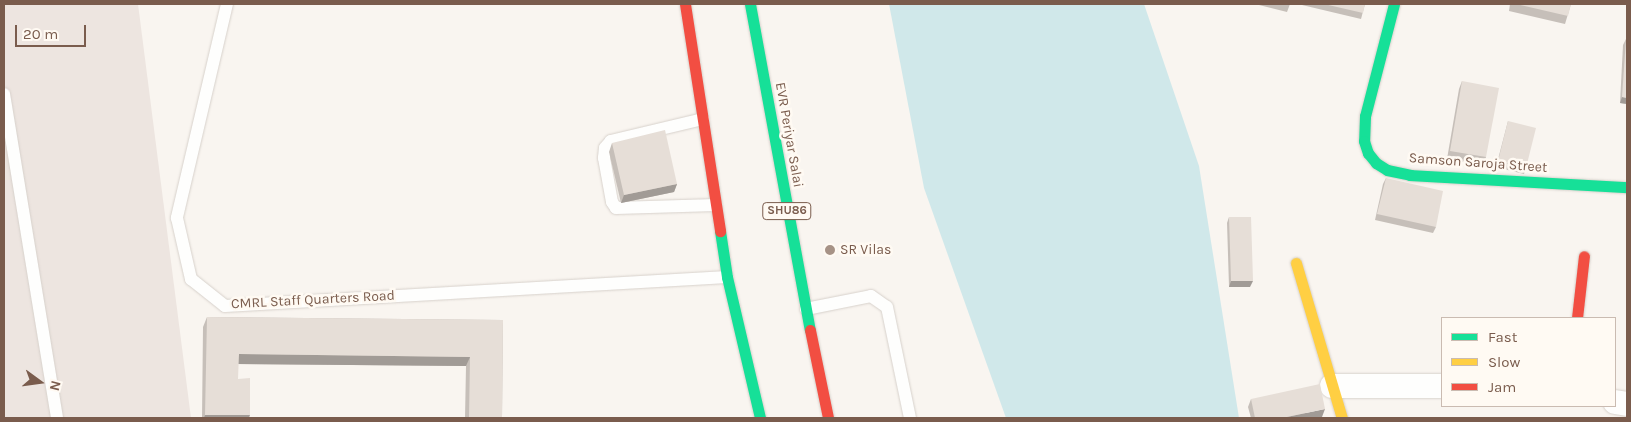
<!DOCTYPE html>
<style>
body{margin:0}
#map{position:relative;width:1631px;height:422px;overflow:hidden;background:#f9f5f0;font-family:Karla,sans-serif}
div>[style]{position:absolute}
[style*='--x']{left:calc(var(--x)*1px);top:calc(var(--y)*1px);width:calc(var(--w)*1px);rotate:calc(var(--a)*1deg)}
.industrial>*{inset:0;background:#ede5e0}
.water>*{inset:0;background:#d0e8ea}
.roads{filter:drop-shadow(0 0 1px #d7d1cb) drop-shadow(0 0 1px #d7d1cb)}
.lane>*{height:12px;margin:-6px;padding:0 6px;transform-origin:6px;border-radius:6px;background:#fefefd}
.street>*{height:24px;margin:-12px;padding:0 12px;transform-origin:12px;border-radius:12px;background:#fefefd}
.fast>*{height:11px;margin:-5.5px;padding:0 5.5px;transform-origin:5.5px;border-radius:5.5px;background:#16e098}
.slow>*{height:11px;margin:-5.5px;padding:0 5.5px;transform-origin:5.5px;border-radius:5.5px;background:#ffcf43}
.jam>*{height:11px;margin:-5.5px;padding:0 5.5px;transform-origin:5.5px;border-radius:5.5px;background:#f24e42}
.wall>*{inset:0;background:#c6bfb9}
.shaded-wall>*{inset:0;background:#a19b96}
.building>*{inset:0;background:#e6ded7}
.dots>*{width:14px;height:14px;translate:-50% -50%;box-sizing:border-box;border:2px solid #fffaf3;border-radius:50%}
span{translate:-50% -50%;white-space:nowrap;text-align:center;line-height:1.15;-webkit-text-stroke:5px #fffaf3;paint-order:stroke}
.shield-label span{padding:1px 4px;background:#fffaf3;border:1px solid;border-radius:4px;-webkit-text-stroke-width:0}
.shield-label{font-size:12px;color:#7a5c4d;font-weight:700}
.street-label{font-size:14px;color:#7a5c4d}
.poi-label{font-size:14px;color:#7a5c4d}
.left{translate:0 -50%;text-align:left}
.frame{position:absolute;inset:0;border:5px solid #7a5c4d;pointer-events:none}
.legend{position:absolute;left:1441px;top:317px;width:175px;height:90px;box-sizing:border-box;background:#fffaf3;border:1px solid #cabbb1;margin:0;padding:6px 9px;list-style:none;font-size:15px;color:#7a5c4d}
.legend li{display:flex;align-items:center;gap:10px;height:25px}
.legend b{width:25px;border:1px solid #cabbb1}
.north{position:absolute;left:15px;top:357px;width:50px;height:50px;-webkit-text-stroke:4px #fffaf3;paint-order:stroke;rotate:104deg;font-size:14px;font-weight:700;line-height:20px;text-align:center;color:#7a5c4d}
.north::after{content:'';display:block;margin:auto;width:18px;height:22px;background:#7a5c4d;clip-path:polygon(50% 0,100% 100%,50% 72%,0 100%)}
.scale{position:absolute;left:15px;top:25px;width:71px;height:22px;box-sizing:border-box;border:2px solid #7a5c4d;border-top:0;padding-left:6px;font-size:15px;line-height:18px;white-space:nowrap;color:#7a5c4d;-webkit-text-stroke:4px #fffaf3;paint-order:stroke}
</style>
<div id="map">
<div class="industrial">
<i style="clip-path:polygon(4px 4px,138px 4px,191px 418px,4px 418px)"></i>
</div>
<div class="water">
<i style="clip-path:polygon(889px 4px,1144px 4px,1199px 166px,1239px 418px,1006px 418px,924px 188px)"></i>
</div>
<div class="roads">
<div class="lane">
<i style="--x:227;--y:4;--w:220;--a:103.2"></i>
<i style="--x:177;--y:218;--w:63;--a:77.1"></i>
<i style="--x:191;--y:279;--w:43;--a:38.5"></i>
<i style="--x:225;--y:306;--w:503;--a:-3.31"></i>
<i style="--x:4;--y:94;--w:328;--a:80.7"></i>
<i style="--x:703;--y:119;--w:95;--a:166.6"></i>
<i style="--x:611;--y:141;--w:9;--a:131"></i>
<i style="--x:605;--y:148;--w:10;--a:96"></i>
<i style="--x:604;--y:158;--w:45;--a:79.7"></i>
<i style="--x:612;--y:202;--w:7;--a:56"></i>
<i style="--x:616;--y:208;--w:100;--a:-1.7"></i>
<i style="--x:806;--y:309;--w:66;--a:-11.3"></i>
<i style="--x:871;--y:296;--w:19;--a:35"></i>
<i style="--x:887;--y:307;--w:113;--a:78.3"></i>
</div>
<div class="street">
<i style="--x:1332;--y:386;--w:110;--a:0"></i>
<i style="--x:1615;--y:402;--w:12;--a:9"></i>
</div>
<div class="fast">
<i style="--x:750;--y:4;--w:331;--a:79.6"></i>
<i style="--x:1394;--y:4;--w:116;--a:104.5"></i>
<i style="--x:1365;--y:116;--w:25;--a:92"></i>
<i style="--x:1364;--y:141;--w:13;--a:72"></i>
<i style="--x:1368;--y:153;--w:13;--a:51"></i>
<i style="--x:1376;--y:163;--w:13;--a:32"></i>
<i style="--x:1387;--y:170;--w:24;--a:12"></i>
<i style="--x:1410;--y:175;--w:217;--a:3.2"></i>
<i style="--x:720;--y:231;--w:47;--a:81.3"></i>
<i style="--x:727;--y:277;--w:145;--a:76.8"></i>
</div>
<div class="slow">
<i style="--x:1296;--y:263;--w:162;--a:73.5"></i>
</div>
<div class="jam">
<i style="--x:685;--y:4;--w:230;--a:81.2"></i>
<i style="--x:1577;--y:318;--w:62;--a:-83.6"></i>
<i style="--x:810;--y:330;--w:90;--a:78.4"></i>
</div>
</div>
<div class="wall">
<i style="clip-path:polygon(1255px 4px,1290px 4px,1287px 12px)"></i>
<i style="clip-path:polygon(1302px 4px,1365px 4px,1361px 19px,1302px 5px)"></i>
<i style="clip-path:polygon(1510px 4px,1571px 4px,1565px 24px,1509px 11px)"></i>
<i style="clip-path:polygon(1626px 39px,1627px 39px,1627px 104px,1620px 103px,1623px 45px)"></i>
<i style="clip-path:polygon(1462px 81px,1486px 157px,1483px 166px,1447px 159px,1459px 89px)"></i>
<i style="clip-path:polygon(1508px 121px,1526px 168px,1524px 174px,1496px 167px)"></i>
<i style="clip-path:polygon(612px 143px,677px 184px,674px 192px,621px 203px,609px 152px)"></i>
<i style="clip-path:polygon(1386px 178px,1436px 227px,1433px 233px,1375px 220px,1383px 184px)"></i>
<i style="clip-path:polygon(1229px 217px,1250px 287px,1229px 287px,1227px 223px)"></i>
<i style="clip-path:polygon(207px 317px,503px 320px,502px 418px,465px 418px,466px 366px,238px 364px,238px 379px,249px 418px,202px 418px,203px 327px)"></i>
<i style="clip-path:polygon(1251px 399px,1322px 417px,1316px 418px,1251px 418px,1248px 407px)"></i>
</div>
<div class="shaded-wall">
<i style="clip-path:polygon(1622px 97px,1627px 98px,1627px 104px,1620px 103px)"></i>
<i style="clip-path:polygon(677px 184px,674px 192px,621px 203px,624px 195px)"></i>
<i style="clip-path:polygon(1231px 281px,1253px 281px,1250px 287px,1229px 287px)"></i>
<i style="clip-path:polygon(239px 354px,470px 357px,466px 366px,235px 364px)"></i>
<i style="clip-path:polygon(1325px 409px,1322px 417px,1316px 418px,1282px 418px)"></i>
<i style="clip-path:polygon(205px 415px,250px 415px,249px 418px,204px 418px)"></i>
</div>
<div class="building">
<i style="clip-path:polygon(1324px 4px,1365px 4px,1363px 13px)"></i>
<i style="clip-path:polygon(1516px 4px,1571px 4px,1568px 16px)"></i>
<i style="clip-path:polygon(1626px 39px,1627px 39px,1627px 98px,1622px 97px)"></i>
<i style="clip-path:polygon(1462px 81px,1499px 88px,1486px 157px,1450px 151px)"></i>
<i style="clip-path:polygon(1508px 121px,1536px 128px,1526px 168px,1498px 161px)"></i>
<i style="clip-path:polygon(665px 130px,677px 184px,624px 195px,612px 143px)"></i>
<i style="clip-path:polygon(1386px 178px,1443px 191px,1436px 227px,1377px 214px)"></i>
<i style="clip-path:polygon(1229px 217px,1251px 217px,1253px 281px,1231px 281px)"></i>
<i style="clip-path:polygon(207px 317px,503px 320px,502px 418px,469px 418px,470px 357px,239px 354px,238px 379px,250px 378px,250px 415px,205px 415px)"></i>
<i style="clip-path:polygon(1320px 384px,1325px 409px,1282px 418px,1255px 418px,1251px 399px)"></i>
</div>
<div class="dots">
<i style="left:830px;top:250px;background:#a69286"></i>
</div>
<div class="shield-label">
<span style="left:787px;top:211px">SHU86</span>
</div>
<div class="street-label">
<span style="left:789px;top:135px;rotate:80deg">EVR Periyar Salai</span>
<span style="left:1478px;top:163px;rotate:4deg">Samson Saroja Street</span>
<span style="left:313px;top:300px;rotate:-3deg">CMRL Staff Quarters Road</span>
</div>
<div class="poi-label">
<span class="left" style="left:840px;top:250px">SR Vilas</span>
</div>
<div class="frame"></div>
<ul class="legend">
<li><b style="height:6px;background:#16e098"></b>Fast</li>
<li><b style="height:6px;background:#ffcf43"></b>Slow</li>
<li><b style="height:6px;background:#f24e42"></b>Jam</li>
</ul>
<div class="north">N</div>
<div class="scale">20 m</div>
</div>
